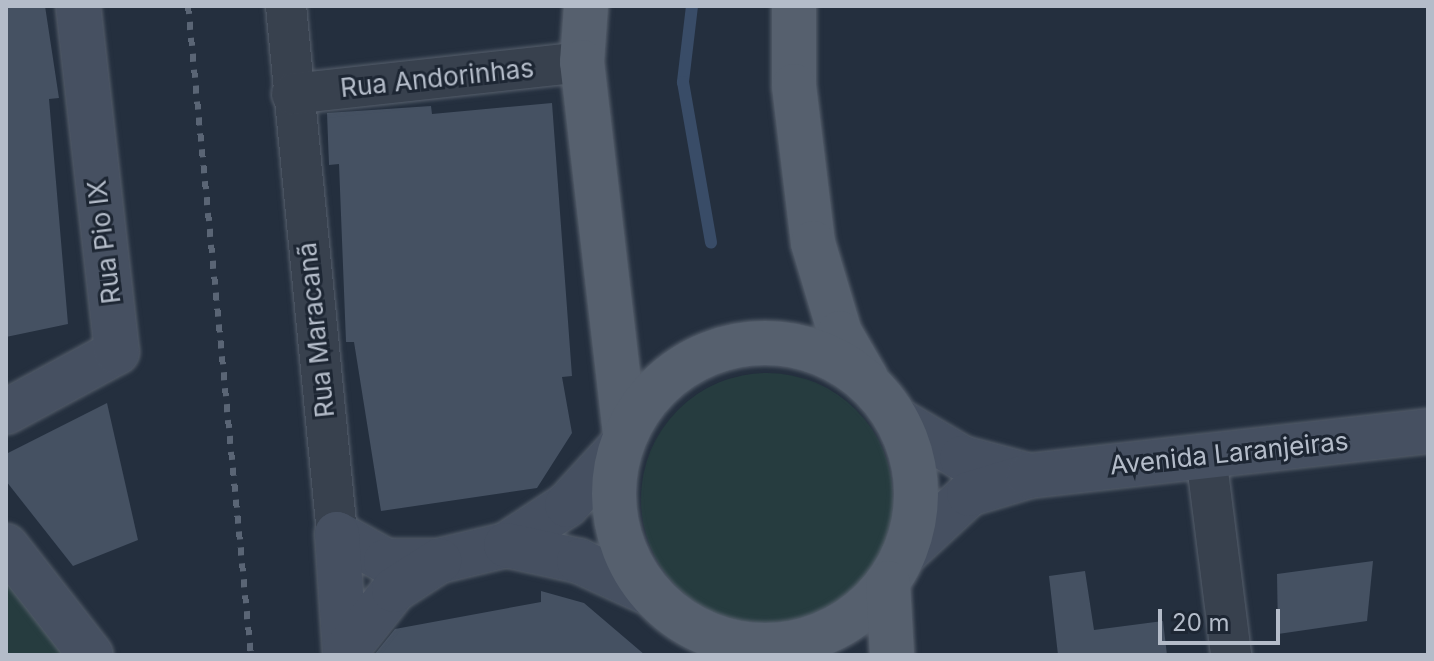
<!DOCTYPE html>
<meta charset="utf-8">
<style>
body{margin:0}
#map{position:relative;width:1434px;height:661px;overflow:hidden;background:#242f3e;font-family:Inter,sans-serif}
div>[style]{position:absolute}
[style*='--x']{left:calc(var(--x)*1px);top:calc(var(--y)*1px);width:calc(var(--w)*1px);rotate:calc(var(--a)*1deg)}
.green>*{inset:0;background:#263c3f}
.round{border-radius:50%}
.stream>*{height:12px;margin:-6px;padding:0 6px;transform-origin:6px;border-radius:6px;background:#394c67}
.building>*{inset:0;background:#455162}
.roads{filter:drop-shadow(0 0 2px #565f6c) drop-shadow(0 0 2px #565f6c)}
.street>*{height:40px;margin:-20px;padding:0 20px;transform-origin:20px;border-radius:20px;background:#38414e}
.secondary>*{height:44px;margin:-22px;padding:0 22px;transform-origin:22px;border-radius:22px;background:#465061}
.primary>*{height:44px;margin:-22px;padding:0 22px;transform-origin:22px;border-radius:22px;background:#56606e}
.primary>.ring{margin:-22px;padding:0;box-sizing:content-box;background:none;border:44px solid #56606e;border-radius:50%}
.rail>*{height:6px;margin-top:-3px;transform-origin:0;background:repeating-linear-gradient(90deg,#5a6575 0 8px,transparent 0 16px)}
span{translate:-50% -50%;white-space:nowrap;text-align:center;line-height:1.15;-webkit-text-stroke:6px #1d2633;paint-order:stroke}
.street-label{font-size:26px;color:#b4bcc9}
.frame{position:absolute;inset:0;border:8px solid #b4bcc9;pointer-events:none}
.scale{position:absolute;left:1158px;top:609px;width:122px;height:36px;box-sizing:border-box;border:4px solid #b4bcc9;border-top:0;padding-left:10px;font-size:24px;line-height:28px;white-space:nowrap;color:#b4bcc9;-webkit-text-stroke:6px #1d2633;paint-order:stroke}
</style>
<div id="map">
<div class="green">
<i class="round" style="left:641px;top:373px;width:252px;height:252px"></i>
<i style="clip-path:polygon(6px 559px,77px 655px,6px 655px)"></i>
</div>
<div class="stream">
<i style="--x:692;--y:6;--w:77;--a:96.8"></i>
<i style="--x:683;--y:82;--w:163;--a:80.1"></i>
</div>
<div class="building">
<i style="clip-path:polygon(6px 6px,45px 6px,59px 98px,49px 99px,68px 324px,6px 337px)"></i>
<i style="clip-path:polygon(552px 103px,572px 376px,562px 377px,572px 433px,537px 488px,381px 511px,354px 342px,346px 342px,339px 164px,329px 165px,327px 113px,431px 106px,432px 114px)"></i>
<i style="clip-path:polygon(107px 403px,138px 540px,73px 566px,6px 481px,6px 454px)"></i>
<i style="clip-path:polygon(1373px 561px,1367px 621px,1278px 634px,1277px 574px)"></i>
<i style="clip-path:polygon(1085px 571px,1094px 630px,1163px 621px,1167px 655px,1058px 655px,1049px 576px)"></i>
<i style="clip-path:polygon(541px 591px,584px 603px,645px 655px,374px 655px,395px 629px,541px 602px)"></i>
</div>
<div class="roads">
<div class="street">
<i style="--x:286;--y:6;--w:530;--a:84.48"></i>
<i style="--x:292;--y:94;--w:292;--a:-6.3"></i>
<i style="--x:1206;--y:456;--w:201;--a:82.8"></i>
</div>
<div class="secondary">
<i style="--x:6;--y:412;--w:126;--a:-28.4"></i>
<i style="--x:117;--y:352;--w:348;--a:-96.4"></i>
<i style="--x:899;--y:421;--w:73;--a:30.4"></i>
<i style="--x:962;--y:458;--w:69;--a:15"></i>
<i style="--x:337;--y:534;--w:56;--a:28.9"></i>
<i style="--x:386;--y:561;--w:53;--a:0"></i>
<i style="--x:439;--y:561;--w:69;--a:-13.4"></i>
<i style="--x:506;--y:545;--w:73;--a:-33.3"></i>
<i style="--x:567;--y:505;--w:80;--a:-47.5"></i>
<i style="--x:337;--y:534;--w:121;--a:86.2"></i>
<i style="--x:506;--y:545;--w:75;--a:12.4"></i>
<i style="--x:579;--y:561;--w:77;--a:24.6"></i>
<i style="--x:6;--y:546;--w:138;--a:52.1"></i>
<i style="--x:904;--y:554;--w:88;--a:-42.7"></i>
<i style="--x:969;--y:494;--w:63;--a:-16.7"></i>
<i style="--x:1029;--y:476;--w:402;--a:-6.4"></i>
<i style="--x:345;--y:652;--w:79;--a:-51.7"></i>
<i style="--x:394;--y:590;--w:54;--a:-32.8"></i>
</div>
<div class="primary">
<i style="--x:586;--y:6;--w:56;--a:94.1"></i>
<i style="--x:582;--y:62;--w:375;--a:83.4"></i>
<i style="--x:794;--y:6;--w:80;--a:90"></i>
<i style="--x:794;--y:86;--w:158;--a:83.1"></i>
<i style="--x:813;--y:243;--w:94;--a:73.3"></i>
<i style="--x:840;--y:333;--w:52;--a:60"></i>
<i class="ring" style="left:614px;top:343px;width:258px;height:258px"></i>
<i style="--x:888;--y:583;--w:72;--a:86.8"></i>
</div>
</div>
<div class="rail">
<i style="--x:188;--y:6;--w:652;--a:84.46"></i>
</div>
<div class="street-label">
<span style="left:437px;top:78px;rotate:-6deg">Rua Andorinhas</span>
<span style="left:104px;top:242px;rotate:-97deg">Rua Pio IX</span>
<span style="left:316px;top:330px;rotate:-96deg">Rua Maracanã</span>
<span style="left:1229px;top:453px;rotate:-6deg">Avenida Laranjeiras</span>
</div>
<div class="frame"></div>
<div class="scale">20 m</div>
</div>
